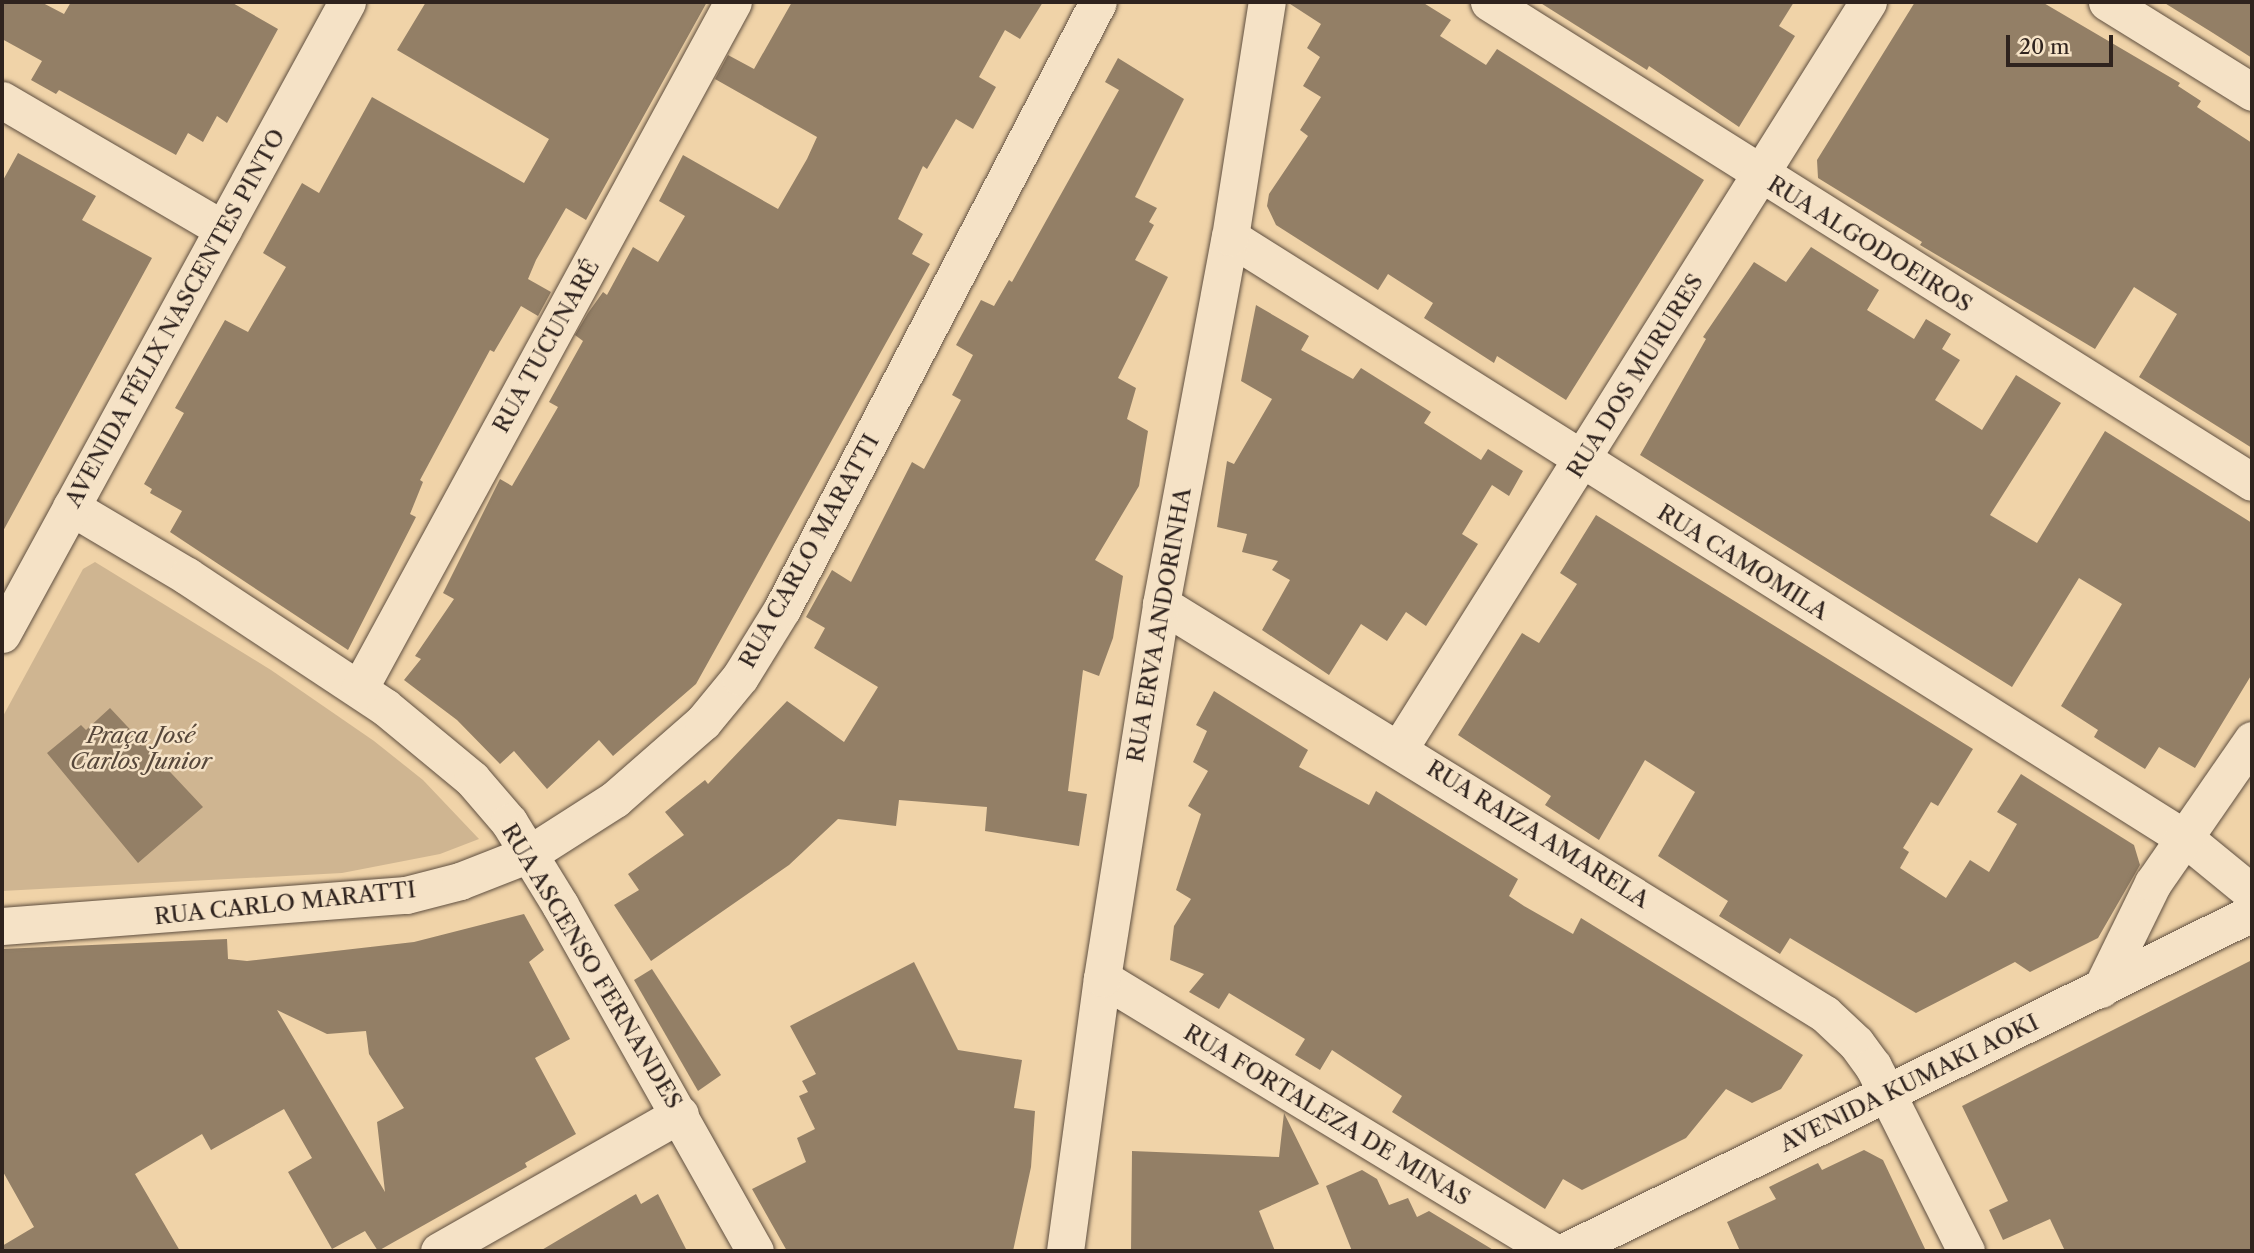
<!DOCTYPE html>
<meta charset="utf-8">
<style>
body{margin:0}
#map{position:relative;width:2254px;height:1253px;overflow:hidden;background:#f0d3a8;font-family:"Libre Caslon Text",serif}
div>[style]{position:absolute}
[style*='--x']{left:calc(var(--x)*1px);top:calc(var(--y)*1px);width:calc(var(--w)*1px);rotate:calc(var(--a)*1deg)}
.green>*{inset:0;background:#cfb591}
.building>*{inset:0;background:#937f66}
.roads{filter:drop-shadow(0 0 2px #5f4f40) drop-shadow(0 0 2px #5f4f40)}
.street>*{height:37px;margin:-18.5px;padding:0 18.5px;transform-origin:18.5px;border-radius:18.5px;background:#f5e2c6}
span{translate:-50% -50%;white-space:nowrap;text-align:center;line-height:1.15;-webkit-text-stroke:5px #f5e2c6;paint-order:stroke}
.street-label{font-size:23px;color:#2f231e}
.park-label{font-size:23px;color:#57483b;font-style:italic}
.frame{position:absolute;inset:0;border:4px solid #2f231e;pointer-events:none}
.scale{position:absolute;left:2006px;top:35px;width:107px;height:32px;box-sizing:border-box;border:4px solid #2f231e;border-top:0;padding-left:9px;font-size:21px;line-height:24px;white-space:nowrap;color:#2f231e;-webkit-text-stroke:5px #f5e2c6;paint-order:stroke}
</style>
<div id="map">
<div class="green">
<i style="clip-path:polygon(95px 562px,271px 670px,374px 741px,423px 780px,479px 839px,440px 854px,342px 873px,2px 891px,2px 718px,83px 569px)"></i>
</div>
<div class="building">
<i style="clip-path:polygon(2px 2px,41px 2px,64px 14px,71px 2px,231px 2px,278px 29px,227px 123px,217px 116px,203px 142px,188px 133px,176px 155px,59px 90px,56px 94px,31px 80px,42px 61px,2px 39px)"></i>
<i style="clip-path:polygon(426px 2px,707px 2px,586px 220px,566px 208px,536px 260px,528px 279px,551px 292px,538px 316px,521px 306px,494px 352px,490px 350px,420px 480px,423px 482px,410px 514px,416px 517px,348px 650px,170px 532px,182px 511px,150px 493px,152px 489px,144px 484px,184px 413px,175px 408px,225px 320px,248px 332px,286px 267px,263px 253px,302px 183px,319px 193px,372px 97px,524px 183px,549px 139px,397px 50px)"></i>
<i style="clip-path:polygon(792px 2px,1043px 2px,1020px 39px,1005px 30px,979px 77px,996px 87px,973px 129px,956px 119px,927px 169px,923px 166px,898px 219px,923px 234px,912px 254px,930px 264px,696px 684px,613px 756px,599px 740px,547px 789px,514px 751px,500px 764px,457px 720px,404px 680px,421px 659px,415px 656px,454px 599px,443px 593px,500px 479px,512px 486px,558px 407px,549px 402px,583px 341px,575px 335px,588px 313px,603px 292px,607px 295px,633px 247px,658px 262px,685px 216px,659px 201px,683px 155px,778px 209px,807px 159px,817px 137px,715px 79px,728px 55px,754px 69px)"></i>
<i style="clip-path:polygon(1287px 2px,1422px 2px,1451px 20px,1440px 36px,1486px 65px,1497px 49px,1704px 180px,1566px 400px,1497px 356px,1494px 363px,1424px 318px,1433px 303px,1388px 274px,1378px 290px,1276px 225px,1267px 206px,1269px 194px,1308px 136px,1300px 130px,1321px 97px,1303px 86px,1320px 57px,1307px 48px,1321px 24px)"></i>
<i style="clip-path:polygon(1539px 2px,1794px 2px,1779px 26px,1795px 36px,1739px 127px,1649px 66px,1647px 70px)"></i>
<i style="clip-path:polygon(1915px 2px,2042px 2px,2180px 83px,2178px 86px,2201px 101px,2197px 107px,2252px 143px,2252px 448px,2139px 377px,2177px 314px,2134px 287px,2095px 349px,1920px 245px,1922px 242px,1818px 178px,1817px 160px)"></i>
<i style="clip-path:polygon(2163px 2px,2252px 2px,2252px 58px,2213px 33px)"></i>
<i style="clip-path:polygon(1118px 58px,1184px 99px,1135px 197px,1157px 208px,1149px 222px,1154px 225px,1135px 260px,1168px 277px,1118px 378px,1136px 388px,1127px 419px,1148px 431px,1139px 486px,1095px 560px,1123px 576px,1113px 638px,1099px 676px,1083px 670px,1068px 791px,1087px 794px,1079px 846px,985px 831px,987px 807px,899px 800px,896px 826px,838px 819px,789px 865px,651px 961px,614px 905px,639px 890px,628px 874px,684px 835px,665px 812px,705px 780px,708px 784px,787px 701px,844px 742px,878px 687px,814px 648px,825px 628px,806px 617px,832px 570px,851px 582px,912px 462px,924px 469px,961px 400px,952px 395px,973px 355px,956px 345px,981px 300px,994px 306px,1009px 280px,1012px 282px,1119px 90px,1105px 82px)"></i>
<i style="clip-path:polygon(18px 153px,96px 196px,82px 220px,152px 258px,2px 533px,2px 182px)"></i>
<i style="clip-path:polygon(1811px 247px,1879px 290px,1867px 310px,1914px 339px,1926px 319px,1951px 334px,1942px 349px,1960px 360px,1935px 400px,1982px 430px,2016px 375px,2061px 403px,1990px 515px,2037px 543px,2105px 431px,2252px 523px,2252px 674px,2195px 768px,2159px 747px,2145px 769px,2094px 737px,2098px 730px,2061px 706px,2122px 604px,2079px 578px,2012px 687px,1640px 455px,1706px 339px,1703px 337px,1754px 262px,1786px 282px)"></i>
<i style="clip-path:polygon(1256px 305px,1309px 336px,1301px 350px,1353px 379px,1361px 368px,1431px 412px,1424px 423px,1481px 460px,1488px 449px,1523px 471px,1509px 496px,1492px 485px,1462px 534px,1478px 544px,1426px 626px,1406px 612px,1387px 641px,1361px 624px,1329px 675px,1262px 630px,1290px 580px,1272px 570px,1278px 561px,1242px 552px,1247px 534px,1217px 527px,1227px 461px,1234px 464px,1272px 399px,1241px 381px)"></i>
<i style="clip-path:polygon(1596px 515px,1973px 749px,1938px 806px,1931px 802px,1903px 848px,1909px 852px,1900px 868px,1946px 898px,1970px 860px,1989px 872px,2017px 824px,1997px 812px,2021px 774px,2134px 845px,2140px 865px,2098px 938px,2030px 972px,2015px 962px,1916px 1013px,1790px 938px,1780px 954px,1719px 916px,1728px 901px,1658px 856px,1695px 792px,1645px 760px,1599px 840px,1545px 805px,1551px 796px,1458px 735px,1522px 633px,1539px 643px,1577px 584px,1560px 573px)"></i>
<i style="clip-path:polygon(1214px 691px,1308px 750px,1299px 767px,1369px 805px,1376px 791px,1518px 879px,1509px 896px,1524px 906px,1573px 934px,1581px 918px,1803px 1055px,1781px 1089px,1752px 1103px,1726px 1089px,1686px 1138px,1582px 1190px,1563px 1179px,1545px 1209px,1392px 1112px,1402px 1096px,1332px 1050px,1320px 1070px,1295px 1055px,1305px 1039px,1229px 993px,1219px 1009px,1189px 992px,1204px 974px,1170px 960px,1174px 926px,1191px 899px,1176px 890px,1201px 814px,1188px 806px,1208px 771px,1193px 762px,1207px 731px,1196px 725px)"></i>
<i style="clip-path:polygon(110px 708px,203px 807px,138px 863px,47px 753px,81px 725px,86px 730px)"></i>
<i style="clip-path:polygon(evenodd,524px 914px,544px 950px,529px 962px,570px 1039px,535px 1058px,576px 1134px,525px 1163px,527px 1167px,378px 1251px,365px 1231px,332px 1249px,288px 1172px,312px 1158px,284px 1109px,211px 1150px,202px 1134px,135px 1174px,180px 1251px,2px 1251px,2px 1246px,34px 1227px,2px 1170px,2px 949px,227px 939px,228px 959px,247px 961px,414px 942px,524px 914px,277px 1010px,327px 1034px,366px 1031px,369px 1054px,404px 1108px,377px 1122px,385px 1192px,277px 1010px)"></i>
<i style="clip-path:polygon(2252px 960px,2252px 1251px,2065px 1251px,2050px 1219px,2003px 1240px,1989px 1210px,2008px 1201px,1962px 1106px)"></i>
<i style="clip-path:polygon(914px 962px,958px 1050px,1022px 1060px,1014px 1108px,1035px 1111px,1031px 1167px,1013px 1251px,787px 1251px,752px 1189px,806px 1162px,797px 1138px,815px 1129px,799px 1096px,808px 1092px,802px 1081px,816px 1074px,790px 1026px)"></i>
<i style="clip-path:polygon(652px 969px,721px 1075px,698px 1091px,634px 980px)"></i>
<i style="clip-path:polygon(1284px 1113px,1319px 1184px,1259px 1211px,1275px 1251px,1131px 1251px,1132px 1151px,1279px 1157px)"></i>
<i style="clip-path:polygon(1864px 1150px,1883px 1160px,1926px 1251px,1740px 1251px,1727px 1222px,1776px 1199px,1769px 1187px,1818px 1163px,1822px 1170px)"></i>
<i style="clip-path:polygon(1362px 1170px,1377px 1179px,1389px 1205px,1408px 1198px,1417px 1217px,1429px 1211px,1495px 1251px,1352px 1251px,1326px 1186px)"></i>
<i style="clip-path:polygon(636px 1194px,641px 1204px,658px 1194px,687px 1251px,540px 1251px)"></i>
</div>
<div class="roads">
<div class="street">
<i style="--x:1489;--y:2;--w:901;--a:32.17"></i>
<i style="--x:2107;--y:2;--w:171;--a:31.8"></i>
<i style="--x:2;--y:100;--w:256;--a:30.3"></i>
<i style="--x:1230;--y:237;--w:1130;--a:32.2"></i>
<i style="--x:2186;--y:839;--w:85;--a:39.3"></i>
<i style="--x:71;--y:507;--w:135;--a:30.7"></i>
<i style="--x:187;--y:576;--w:237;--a:33.5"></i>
<i style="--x:385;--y:707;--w:113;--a:39.6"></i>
<i style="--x:472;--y:779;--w:57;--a:49.3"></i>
<i style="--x:509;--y:822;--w:97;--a:58.4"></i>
<i style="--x:560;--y:905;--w:397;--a:60.6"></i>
<i style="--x:1161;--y:604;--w:780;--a:31.69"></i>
<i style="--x:1825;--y:1014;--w:42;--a:43.1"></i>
<i style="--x:1856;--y:1043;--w:29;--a:54"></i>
<i style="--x:1873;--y:1066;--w:207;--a:63.3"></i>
<i style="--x:2;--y:634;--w:720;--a:-61.37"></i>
<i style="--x:359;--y:689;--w:782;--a:-61.44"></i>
<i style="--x:1399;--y:749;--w:882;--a:-57.88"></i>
<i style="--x:2;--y:926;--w:405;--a:-4.4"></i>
<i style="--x:406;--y:895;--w:56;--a:-14.5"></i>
<i style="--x:460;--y:881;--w:74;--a:-21.4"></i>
<i style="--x:529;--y:854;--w:102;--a:-32.6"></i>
<i style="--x:615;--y:799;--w:117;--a:-41.2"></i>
<i style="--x:703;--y:722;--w:58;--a:-50.6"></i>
<i style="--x:740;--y:677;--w:80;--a:-58.3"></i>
<i style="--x:782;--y:609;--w:684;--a:-62.5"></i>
<i style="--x:1102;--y:978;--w:526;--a:31.24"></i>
<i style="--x:2101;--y:989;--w:118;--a:-63.9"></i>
<i style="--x:2153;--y:883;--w:174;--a:-55.3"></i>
<i style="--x:439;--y:1251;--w:277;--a:-29.6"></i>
<i style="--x:1065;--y:1251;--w:275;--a:-82.3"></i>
<i style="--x:1102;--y:978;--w:379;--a:-81"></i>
<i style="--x:1161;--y:604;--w:373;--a:-79.4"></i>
<i style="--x:1230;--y:237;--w:238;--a:-81.1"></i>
<i style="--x:1566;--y:1251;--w:765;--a:-26.23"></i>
</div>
</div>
<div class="street-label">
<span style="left:1870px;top:244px;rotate:32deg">RUA ALGODOEIROS</span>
<span style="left:175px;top:318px;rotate:-61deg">AVENIDA FÉLIX NASCENTES PINTO</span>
<span style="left:546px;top:346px;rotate:-61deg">RUA TUCUNARÉ</span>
<span style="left:1635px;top:376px;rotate:-58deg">RUA DOS MURURES</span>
<span style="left:809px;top:551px;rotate:-61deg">RUA CARLO MARATTI</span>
<span style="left:1743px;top:562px;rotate:32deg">RUA CAMOMILA</span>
<span style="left:1159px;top:625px;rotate:-80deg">RUA ERVA ANDORINHA</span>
<span style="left:1538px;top:834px;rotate:32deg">RUA RAIZA AMARELA</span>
<span style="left:285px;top:903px;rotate:-6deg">RUA CARLO MARATTI</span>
<span style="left:592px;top:966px;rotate:59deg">RUA ASCENSO FERNANDES</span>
<span style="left:1909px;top:1083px;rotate:-26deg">AVENIDA KUMAKI AOKI</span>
<span style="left:1327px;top:1115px;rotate:31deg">RUA FORTALEZA DE MINAS</span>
</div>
<div class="park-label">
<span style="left:141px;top:748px">Praça José<br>Carlos Junior</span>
</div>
<div class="frame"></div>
<div class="scale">20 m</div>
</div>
